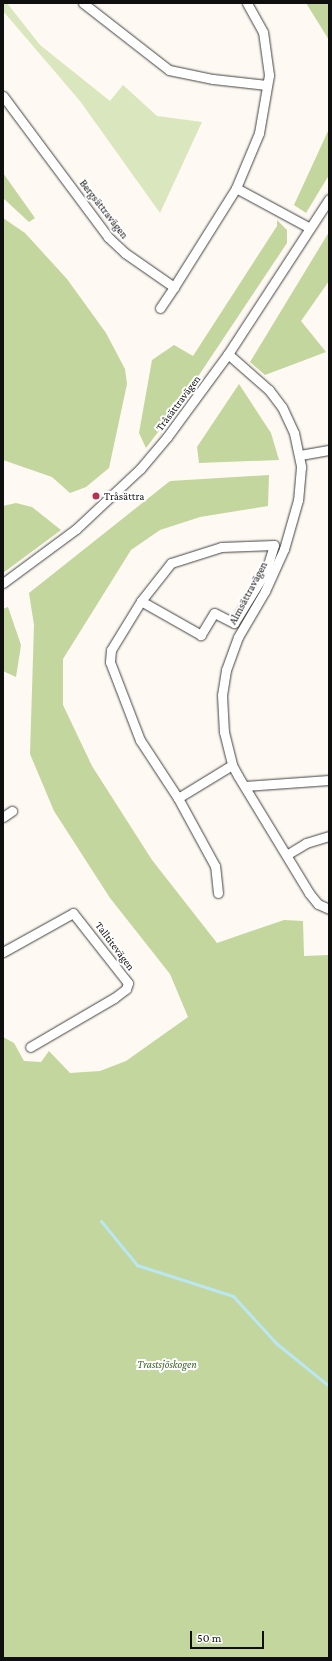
<!DOCTYPE html>
<meta charset="utf-8">
<style>
body{margin:0}
#map{position:relative;width:332px;height:1661px;overflow:hidden;background:#fef9f2;font-family:"Crimson Pro",serif}
div>[style]{position:absolute}
[style*='--x']{left:calc(var(--x)*1px);top:calc(var(--y)*1px);width:calc(var(--w)*1px);rotate:calc(var(--a)*1deg)}
.green>*{inset:0;background:#dae6bd}
.forest>*{inset:0;background:#c2d69e}
.stream>*{height:3px;margin:-1.5px;padding:0 1.5px;transform-origin:1.5px;border-radius:1.5px;background:#bae7f1}
.roads{filter:drop-shadow(0 0 1px #424242) drop-shadow(0 0 1px #424242)}
.minor>*{height:9px;margin:-4.5px;padding:0 4.5px;transform-origin:4.5px;border-radius:4.5px;background:#fff}
.dots>*{width:11px;height:11px;translate:-50% -50%;box-sizing:border-box;border:2px solid #fff;border-radius:50%}
span{translate:-50% -50%;white-space:nowrap;text-align:center;line-height:1.15;-webkit-text-stroke:4px #fff;paint-order:stroke}
.street-label{font-size:11px;color:#0f0f0f}
.poi-label{font-size:11px;color:#0f0f0f}
.left{translate:0 -50%;text-align:left}
.park-label{font-size:11px;color:#3c6224;font-style:italic}
.frame{position:absolute;inset:0;border:4px solid #0f0f0f;pointer-events:none}
.scale{position:absolute;left:190px;top:1631px;width:74px;height:18px;box-sizing:border-box;border:2px solid #0f0f0f;border-top:0;padding-left:5px;font-size:12px;line-height:14px;white-space:nowrap;color:#0f0f0f;-webkit-text-stroke:3px #fff;paint-order:stroke}
</style>
<div id="map">
<div class="green">
<i style="clip-path:polygon(3px 3px,7px 3px,40px 45px,110px 101px,123px 85px,157px 116px,202px 122px,160px 213px,80px 101px,3px 11px)"></i>
</div>
<div class="forest">
<i style="clip-path:polygon(306px 3px,329px 3px,329px 40px)"></i>
<i style="clip-path:polygon(329px 129px,329px 175px,306px 213px,294px 205px)"></i>
<i style="clip-path:polygon(3px 173px,35px 218px,29px 222px,3px 198px)"></i>
<i style="clip-path:polygon(3px 218px,25px 233px,67px 279px,106px 333px,125px 369px,127px 384px,109px 468px,86px 487px,70px 493px,52px 477px,3px 460px)"></i>
<i style="clip-path:polygon(277px 220px,287px 230px,287px 243px,183px 399px,146px 448px,139px 433px,152px 360px,174px 345px,193px 356px,277px 226px)"></i>
<i style="clip-path:polygon(329px 232px,329px 281px,301px 321px,326px 352px,265px 375px,250px 362px)"></i>
<i style="clip-path:polygon(239px 384px,271px 433px,279px 460px,199px 463px,197px 447px)"></i>
<i style="clip-path:polygon(269px 475px,268px 506px,200px 517px,160px 530px,131px 550px,63px 659px,63px 705px,92px 766px,152px 860px,217px 943px,284px 920px,303px 921px,304px 956px,329px 955px,329px 1658px,3px 1658px,3px 1037px,14px 1043px,24px 1061px,41px 1062px,49px 1051px,70px 1073px,100px 1071px,126px 1061px,188px 1017px,170px 974px,110px 898px,54px 811px,30px 754px,34px 625px,29px 593px,170px 481px)"></i>
<i style="clip-path:polygon(16px 503px,32px 507px,61px 530px,3px 573px,3px 506px)"></i>
<i style="clip-path:polygon(8px 607px,21px 645px,16px 677px,3px 671px,3px 609px)"></i>
</div>
<div class="stream">
<i style="--x:101;--y:1221;--w:57;--a:50.7"></i>
<i style="--x:137;--y:1265;--w:101;--a:17.9"></i>
<i style="--x:233;--y:1296;--w:64;--a:47.5"></i>
<i style="--x:276;--y:1343;--w:68;--a:39.1"></i>
</div>
<div class="roads">
<div class="minor">
<i style="--x:83;--y:3;--w:109;--a:37.9"></i>
<i style="--x:169;--y:70;--w:45;--a:11.6"></i>
<i style="--x:213;--y:79;--w:54;--a:6.3"></i>
<i style="--x:3;--y:96;--w:176;--a:53.3"></i>
<i style="--x:108;--y:237;--w:23;--a:43"></i>
<i style="--x:125;--y:253;--w:60;--a:34.8"></i>
<i style="--x:174;--y:287;--w:117;--a:-57.9"></i>
<i style="--x:236;--y:188;--w:84;--a:28.4"></i>
<i style="--x:236;--y:188;--w:60;--a:-67.3"></i>
<i style="--x:259;--y:133;--w:59;--a:-80.2"></i>
<i style="--x:269;--y:75;--w:43;--a:-97.9"></i>
<i style="--x:263;--y:32;--w:33;--a:-119"></i>
<i style="--x:160;--y:308;--w:25;--a:-56"></i>
<i style="--x:228;--y:354;--w:55;--a:41.3"></i>
<i style="--x:269;--y:390;--w:21;--a:53"></i>
<i style="--x:282;--y:407;--w:29;--a:65"></i>
<i style="--x:294;--y:433;--w:35;--a:78"></i>
<i style="--x:301;--y:467;--w:33;--a:95"></i>
<i style="--x:298;--y:500;--w:51;--a:105.9"></i>
<i style="--x:284;--y:549;--w:46;--a:114.3"></i>
<i style="--x:265;--y:591;--w:53;--a:120.4"></i>
<i style="--x:238;--y:637;--w:35;--a:110"></i>
<i style="--x:226;--y:670;--w:25;--a:99"></i>
<i style="--x:222;--y:695;--w:37;--a:87"></i>
<i style="--x:224;--y:732;--w:34;--a:76"></i>
<i style="--x:232;--y:765;--w:13;--a:61"></i>
<i style="--x:238;--y:776;--w:137;--a:58.7"></i>
<i style="--x:309;--y:893;--w:14;--a:51"></i>
<i style="--x:318;--y:904;--w:12;--a:24"></i>
<i style="--x:300;--y:455;--w:29;--a:-10"></i>
<i style="--x:3;--y:583;--w:91;--a:-36.5"></i>
<i style="--x:76;--y:529;--w:88;--a:-43.2"></i>
<i style="--x:140;--y:469;--w:42;--a:-49.8"></i>
<i style="--x:167;--y:437;--w:103;--a:-53.7"></i>
<i style="--x:228;--y:354;--w:185;--a:-56.9"></i>
<i style="--x:141;--y:601;--w:48;--a:-51.7"></i>
<i style="--x:171;--y:563;--w:52;--a:-17.7"></i>
<i style="--x:221;--y:547;--w:53;--a:-2.2"></i>
<i style="--x:274;--y:545;--w:27;--a:107"></i>
<i style="--x:266;--y:571;--w:61;--a:121.6"></i>
<i style="--x:234;--y:623;--w:22;--a:-153"></i>
<i style="--x:214;--y:613;--w:26;--a:121"></i>
<i style="--x:201;--y:635;--w:69;--a:-150.5"></i>
<i style="--x:141;--y:601;--w:57;--a:121.5"></i>
<i style="--x:111;--y:650;--w:12;--a:95"></i>
<i style="--x:110;--y:662;--w:84;--a:69"></i>
<i style="--x:140;--y:740;--w:69;--a:56.8"></i>
<i style="--x:245;--y:786;--w:84;--a:-4.1"></i>
<i style="--x:3;--y:817;--w:11;--a:-34"></i>
<i style="--x:288;--y:854;--w:21;--a:-31"></i>
<i style="--x:306;--y:843;--w:24;--a:-17"></i>
<i style="--x:218;--y:893;--w:27;--a:-96"></i>
<i style="--x:215;--y:866;--w:77;--a:-118.6"></i>
<i style="--x:178;--y:798;--w:63;--a:-31.4"></i>
<i style="--x:3;--y:952;--w:80;--a:-29.1"></i>
<i style="--x:73;--y:913;--w:89;--a:51.8"></i>
<i style="--x:128;--y:983;--w:6;--a:108"></i>
<i style="--x:126;--y:989;--w:15;--a:143"></i>
<i style="--x:114;--y:998;--w:97;--a:149.7"></i>
</div>
</div>
<div class="dots">
<i style="left:96px;top:496px;background:#b43150"></i>
</div>
<div class="street-label">
<span style="left:104px;top:209px;rotate:52deg">Bergsättravägen</span>
<span style="left:178px;top:403px;rotate:-53deg">Tråsättravägen</span>
<span style="left:248px;top:593px;rotate:-62deg">Almsättravägen</span>
<span style="left:115px;top:946px;rotate:53deg">Talltitevägen</span>
</div>
<div class="poi-label">
<span class="left" style="left:104px;top:496px">Tråsättra</span>
</div>
<div class="park-label">
<span style="left:167px;top:1364px">Trastsjöskogen</span>
</div>
<div class="frame"></div>
<div class="scale">50 m</div>
</div>
